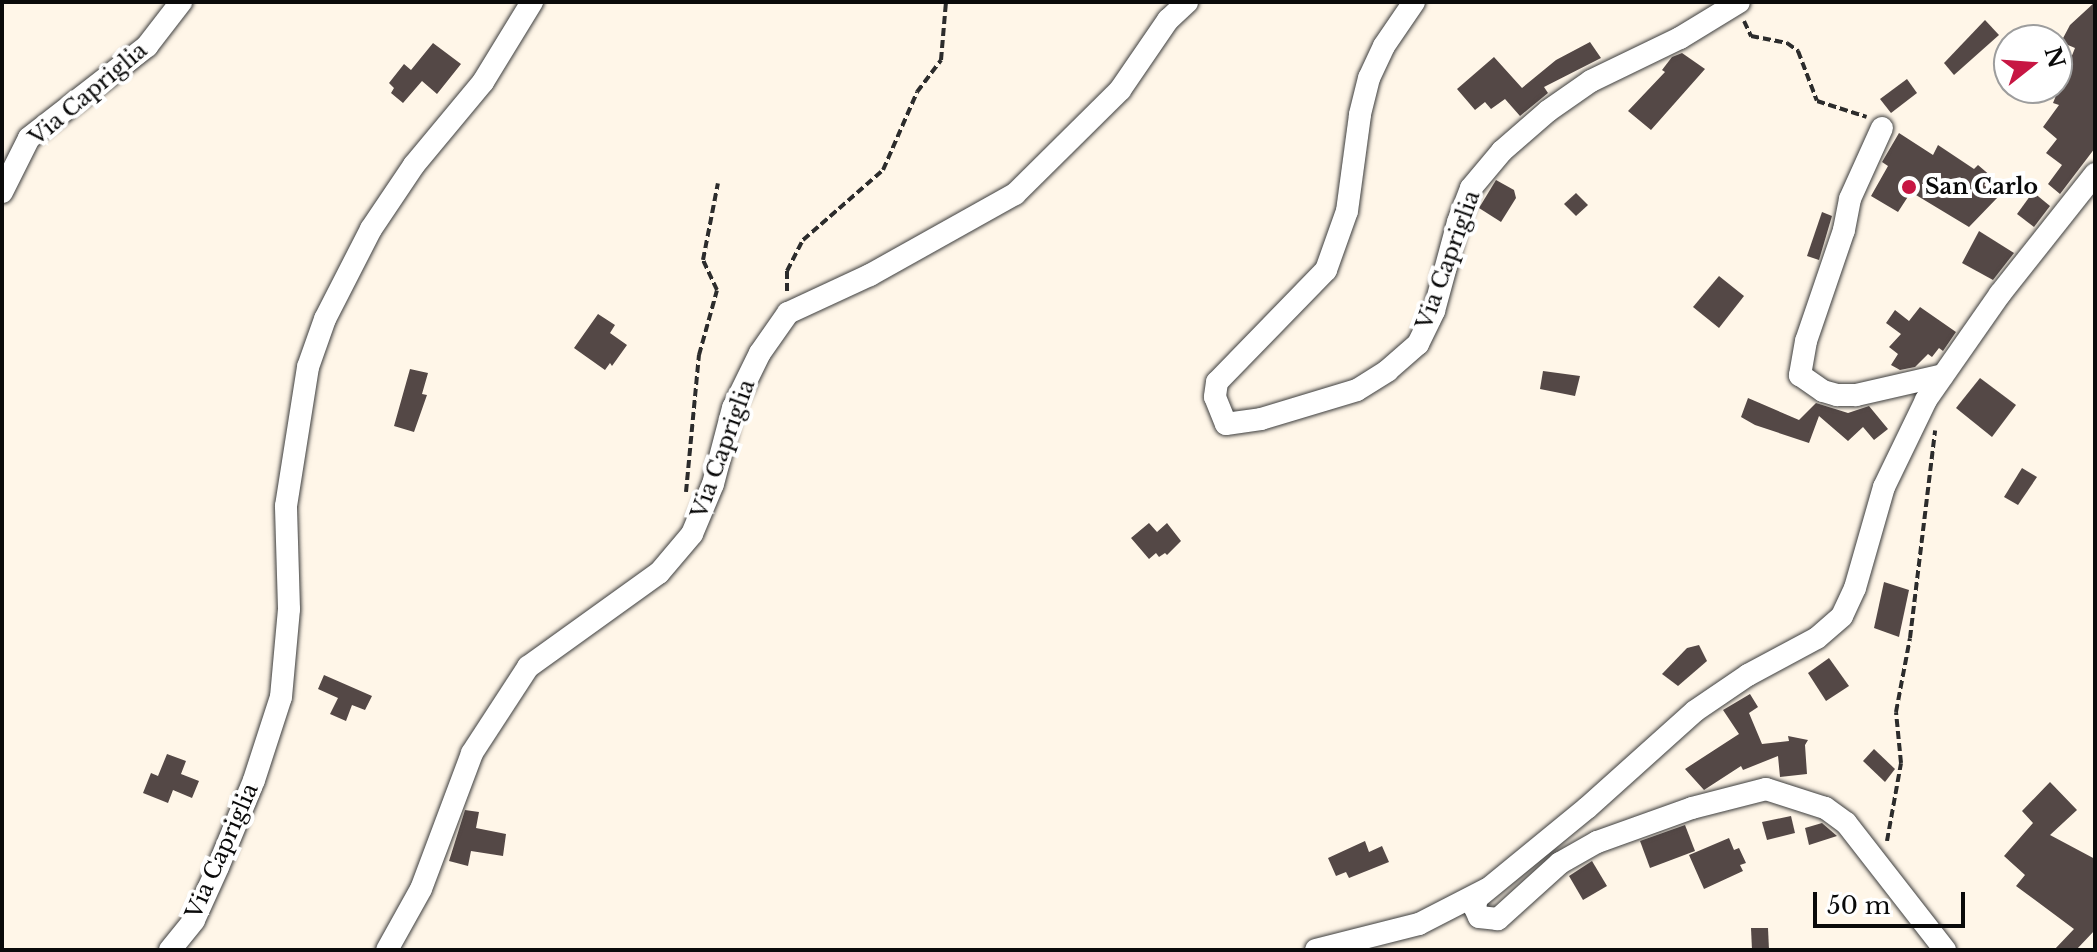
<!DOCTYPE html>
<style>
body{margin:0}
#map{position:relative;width:2097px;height:952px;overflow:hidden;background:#fff6e8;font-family:"Libre Baskerville",serif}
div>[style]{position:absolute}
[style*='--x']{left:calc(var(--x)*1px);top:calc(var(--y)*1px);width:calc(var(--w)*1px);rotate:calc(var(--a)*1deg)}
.building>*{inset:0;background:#544846}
.path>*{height:4px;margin-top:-2px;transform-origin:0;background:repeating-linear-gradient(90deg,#2c2c2c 0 8px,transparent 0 12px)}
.roads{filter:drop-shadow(0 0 2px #3d3d3d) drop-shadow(0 0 2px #3d3d3d)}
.minor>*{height:22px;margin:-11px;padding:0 11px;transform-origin:11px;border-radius:11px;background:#fff}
.dots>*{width:22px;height:22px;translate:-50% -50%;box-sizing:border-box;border:4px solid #fff;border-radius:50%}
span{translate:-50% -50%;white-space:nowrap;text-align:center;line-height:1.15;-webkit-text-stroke:8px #fff;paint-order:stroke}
.street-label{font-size:22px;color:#0a0a0a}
.poi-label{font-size:22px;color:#0a0a0a;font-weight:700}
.left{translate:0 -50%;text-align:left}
.frame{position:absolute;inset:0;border:4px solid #0a0a0a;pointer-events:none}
.north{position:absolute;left:1993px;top:24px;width:80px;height:80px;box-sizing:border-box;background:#fff;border:2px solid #9d9d9d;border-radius:50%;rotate:73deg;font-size:22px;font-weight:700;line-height:32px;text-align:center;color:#0a0a0a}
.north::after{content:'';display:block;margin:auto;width:28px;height:36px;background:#c71643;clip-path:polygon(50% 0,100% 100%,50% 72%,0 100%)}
.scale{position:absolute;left:1813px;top:892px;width:152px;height:36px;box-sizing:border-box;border:4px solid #0a0a0a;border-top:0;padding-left:10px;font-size:24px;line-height:28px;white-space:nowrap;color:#0a0a0a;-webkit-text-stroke:6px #fff;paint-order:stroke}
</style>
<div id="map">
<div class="building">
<i style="clip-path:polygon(2095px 2px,2095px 148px,2060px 194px,2048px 184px,2062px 165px,2046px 153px,2057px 139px,2043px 127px,2059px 105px,2053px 103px,2075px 48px,2061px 42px,2070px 25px)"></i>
<i style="clip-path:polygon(1985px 20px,1999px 35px,1954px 75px,1944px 63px)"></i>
<i style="clip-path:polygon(1590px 42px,1601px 58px,1544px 87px,1548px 93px,1520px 116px,1505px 99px,1491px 109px,1485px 102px,1475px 110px,1457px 89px,1494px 57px,1522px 88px,1556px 60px)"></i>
<i style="clip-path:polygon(433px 43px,461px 64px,437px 94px,422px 81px,403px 103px,391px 93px,394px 88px,389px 83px,404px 64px,411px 70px)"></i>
<i style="clip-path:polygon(1682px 53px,1705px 69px,1651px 130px,1628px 111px,1665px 72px,1662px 70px,1672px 57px)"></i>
<i style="clip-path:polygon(1907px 79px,1917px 93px,1891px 113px,1880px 99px)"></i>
<i style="clip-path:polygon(1899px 133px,1933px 155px,1938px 145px,1974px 169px,1978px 165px,1992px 177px,1984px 185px,1998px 197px,1969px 227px,1911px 192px,1898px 212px,1871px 196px,1888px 166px,1882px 162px)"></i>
<i style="clip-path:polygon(1496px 180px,1514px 190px,1516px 198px,1501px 222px,1479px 208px)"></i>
<i style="clip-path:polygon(2033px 192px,2050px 206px,2034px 227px,2017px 214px)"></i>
<i style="clip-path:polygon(1576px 193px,1588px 205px,1576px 216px,1564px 204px)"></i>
<i style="clip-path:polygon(1822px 212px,1832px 216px,1819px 260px,1807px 256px)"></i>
<i style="clip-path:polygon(1979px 231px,2014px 253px,1993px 280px,1962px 263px)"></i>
<i style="clip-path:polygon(1719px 276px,1744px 296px,1719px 328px,1693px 307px)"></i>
<i style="clip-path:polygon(1920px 307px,1956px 332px,1943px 351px,1939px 348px,1932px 357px,1928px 354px,1915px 367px,1900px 370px,1891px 365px,1898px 354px,1889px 347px,1901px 334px,1886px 323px,1895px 310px,1909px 321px)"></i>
<i style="clip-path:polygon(598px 314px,615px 325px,610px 333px,627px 345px,612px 366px,610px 363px,605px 370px,574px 348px)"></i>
<i style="clip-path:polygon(410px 369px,428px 373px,422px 394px,427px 395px,414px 432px,394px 426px)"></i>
<i style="clip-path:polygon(1543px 371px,1580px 376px,1575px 396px,1540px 389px)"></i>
<i style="clip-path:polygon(1980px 378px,2016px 405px,1992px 437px,1956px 408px)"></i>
<i style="clip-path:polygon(1748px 398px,1799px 420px,1816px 403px,1848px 413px,1869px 406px,1888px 429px,1874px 440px,1863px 427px,1848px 441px,1819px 416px,1809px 443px,1755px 425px,1741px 417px)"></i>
<i style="clip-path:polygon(2022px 468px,2037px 477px,2018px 505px,2004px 497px)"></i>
<i style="clip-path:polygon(1149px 523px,1157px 532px,1167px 523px,1181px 541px,1167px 555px,1165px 553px,1159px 557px,1156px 553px,1149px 559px,1131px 538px)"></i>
<i style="clip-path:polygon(1884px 582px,1909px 590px,1899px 637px,1874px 628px)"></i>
<i style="clip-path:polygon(1699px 645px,1707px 661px,1678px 686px,1662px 674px,1687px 648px)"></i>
<i style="clip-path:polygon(1829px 658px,1849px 686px,1826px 701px,1808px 673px)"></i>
<i style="clip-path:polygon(324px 675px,372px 696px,365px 710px,352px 705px,346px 721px,330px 714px,338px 698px,318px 689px)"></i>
<i style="clip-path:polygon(1750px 694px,1758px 707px,1749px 713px,1762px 744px,1789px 741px,1788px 736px,1808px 740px,1805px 745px,1807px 774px,1780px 777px,1778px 756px,1743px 770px,1741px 766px,1704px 790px,1685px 769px,1739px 734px,1723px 710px)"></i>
<i style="clip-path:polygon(1874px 749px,1895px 769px,1885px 782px,1863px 761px)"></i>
<i style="clip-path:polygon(167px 754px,186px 761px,181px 774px,199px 781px,192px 798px,173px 790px,168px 803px,143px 793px,151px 773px,158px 776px)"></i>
<i style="clip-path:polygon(2050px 782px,2077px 810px,2050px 835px,2095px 859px,2095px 930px,2076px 950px,2054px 950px,2074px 929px,2016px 886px,2025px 875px,2004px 856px,2033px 823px,2022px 811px)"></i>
<i style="clip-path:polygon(465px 810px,479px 812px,476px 828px,506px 834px,503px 856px,471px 851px,468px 866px,449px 861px)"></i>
<i style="clip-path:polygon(1791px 816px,1795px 833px,1767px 840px,1762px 822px)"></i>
<i style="clip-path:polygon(1822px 823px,1837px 836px,1809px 845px,1805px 828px)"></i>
<i style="clip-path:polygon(1685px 825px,1695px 851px,1650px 868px,1640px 841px)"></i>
<i style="clip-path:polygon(1729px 838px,1734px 850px,1739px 848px,1746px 863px,1740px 865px,1743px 871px,1704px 889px,1689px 855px)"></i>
<i style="clip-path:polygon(1365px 841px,1369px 852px,1382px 846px,1389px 862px,1349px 878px,1346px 872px,1336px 876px,1328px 858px)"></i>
<i style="clip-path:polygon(1592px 861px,1607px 886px,1583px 900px,1569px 876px)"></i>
<i style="clip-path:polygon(1751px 928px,1768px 928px,1769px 950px,1752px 950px)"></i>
</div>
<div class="path">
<i style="--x:1744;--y:21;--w:17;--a:65"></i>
<i style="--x:1751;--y:36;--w:37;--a:11"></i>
<i style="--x:1787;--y:43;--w:14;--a:36"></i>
<i style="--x:1798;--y:51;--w:53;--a:69.2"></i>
<i style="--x:1817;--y:101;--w:52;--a:17.7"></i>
<i style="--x:787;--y:291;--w:20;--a:-90"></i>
<i style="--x:787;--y:271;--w:35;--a:-63"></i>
<i style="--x:803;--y:240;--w:106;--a:-41.2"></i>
<i style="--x:883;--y:170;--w:85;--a:-66.4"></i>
<i style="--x:917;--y:92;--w:40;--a:-53"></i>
<i style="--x:941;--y:60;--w:58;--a:-85.1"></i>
<i style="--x:686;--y:492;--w:138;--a:-84.6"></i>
<i style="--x:699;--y:355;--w:67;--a:-74.5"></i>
<i style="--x:717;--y:290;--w:33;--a:-115"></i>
<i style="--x:703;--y:260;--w:78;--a:-79"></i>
<i style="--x:1887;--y:841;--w:79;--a:-79.8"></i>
<i style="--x:1901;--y:763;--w:51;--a:-95.6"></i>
<i style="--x:1896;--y:712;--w:75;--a:-79.3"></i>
<i style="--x:1910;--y:638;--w:209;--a:-83.1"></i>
</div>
<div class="roads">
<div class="minor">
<i style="--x:1414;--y:2;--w:53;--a:124.3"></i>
<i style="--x:1384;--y:46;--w:35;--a:115"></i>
<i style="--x:1369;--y:78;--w:38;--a:104"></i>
<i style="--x:1360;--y:115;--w:97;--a:97.7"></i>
<i style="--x:1347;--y:211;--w:63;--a:109.6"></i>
<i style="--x:1326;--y:270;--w:156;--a:134.2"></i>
<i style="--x:1217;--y:382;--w:15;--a:98"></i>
<i style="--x:1215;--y:397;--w:29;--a:68"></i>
<i style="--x:1226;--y:424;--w:35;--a:-8"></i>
<i style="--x:1261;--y:419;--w:100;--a:-16.8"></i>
<i style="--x:1357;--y:390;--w:36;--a:-32"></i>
<i style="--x:1387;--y:371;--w:41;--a:-41.1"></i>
<i style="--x:1418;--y:344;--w:37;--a:-64"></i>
<i style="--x:1434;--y:311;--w:92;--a:-74.9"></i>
<i style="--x:1458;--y:222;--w:36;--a:-69"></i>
<i style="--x:1471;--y:188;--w:48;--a:-50"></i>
<i style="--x:1502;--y:151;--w:61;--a:-41"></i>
<i style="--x:1548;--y:111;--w:52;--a:-34.9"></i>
<i style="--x:1591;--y:81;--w:99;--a:-25.8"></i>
<i style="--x:1680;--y:38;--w:69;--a:-31.4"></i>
<i style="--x:1882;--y:128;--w:78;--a:114.3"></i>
<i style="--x:1850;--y:199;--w:32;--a:101"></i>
<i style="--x:1844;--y:230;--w:117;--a:108.9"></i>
<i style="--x:1806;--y:341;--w:35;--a:100"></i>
<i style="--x:1800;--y:375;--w:28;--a:35"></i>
<i style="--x:1823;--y:391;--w:15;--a:16"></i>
<i style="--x:1837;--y:395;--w:19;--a:0"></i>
<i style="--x:1856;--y:395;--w:89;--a:-12.9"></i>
<i style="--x:2;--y:192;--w:60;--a:-63.4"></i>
<i style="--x:29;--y:138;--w:150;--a:-37.9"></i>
<i style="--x:147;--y:46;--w:56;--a:-52.3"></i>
<i style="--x:170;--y:950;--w:38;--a:-51"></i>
<i style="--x:194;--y:920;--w:58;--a:-65.6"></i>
<i style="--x:218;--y:867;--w:94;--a:-67.5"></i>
<i style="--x:254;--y:780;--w:87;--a:-72"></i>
<i style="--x:281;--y:697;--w:88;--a:-84.8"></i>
<i style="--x:289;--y:609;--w:103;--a:-91.7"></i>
<i style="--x:286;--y:506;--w:141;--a:-81"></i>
<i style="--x:308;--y:367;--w:51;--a:-70.5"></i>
<i style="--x:325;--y:319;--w:101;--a:-62.9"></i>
<i style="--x:371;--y:229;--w:77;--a:-56.1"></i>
<i style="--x:414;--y:165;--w:108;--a:-50.3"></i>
<i style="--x:483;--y:82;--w:94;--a:-58.5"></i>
<i style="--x:387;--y:950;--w:70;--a:-60.9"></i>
<i style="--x:421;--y:889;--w:145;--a:-69.4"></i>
<i style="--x:472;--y:753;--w:103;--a:-56.9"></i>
<i style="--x:528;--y:667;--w:161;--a:-35.7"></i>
<i style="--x:659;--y:573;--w:51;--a:-49.8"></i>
<i style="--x:692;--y:534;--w:54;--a:-67.2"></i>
<i style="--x:713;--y:484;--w:79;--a:-75.3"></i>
<i style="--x:733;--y:408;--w:61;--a:-63.9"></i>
<i style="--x:760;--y:353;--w:49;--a:-55"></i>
<i style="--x:788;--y:313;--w:90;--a:-24.9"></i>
<i style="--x:870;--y:275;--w:166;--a:-29.2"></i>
<i style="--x:1015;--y:194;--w:148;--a:-44.7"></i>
<i style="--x:1120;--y:90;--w:85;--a:-55.6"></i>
<i style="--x:1168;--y:20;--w:26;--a:-43"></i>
<i style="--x:1316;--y:950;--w:106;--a:-14.2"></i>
<i style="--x:1419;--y:924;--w:76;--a:-27.2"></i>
<i style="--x:1945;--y:950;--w:161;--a:-127.9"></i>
<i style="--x:1846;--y:823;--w:26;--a:-144"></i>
<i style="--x:1825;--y:808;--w:62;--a:-162.1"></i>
<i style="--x:1766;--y:789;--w:76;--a:165.6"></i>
<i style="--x:1692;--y:808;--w:101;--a:160.3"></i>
<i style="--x:1597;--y:842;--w:43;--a:150.4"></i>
<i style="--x:1560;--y:863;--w:84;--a:137.9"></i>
<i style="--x:1498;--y:919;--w:19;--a:-174"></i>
<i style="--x:1479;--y:917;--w:10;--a:-114"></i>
<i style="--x:1475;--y:908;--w:10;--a:-79"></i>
<i style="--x:1477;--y:898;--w:142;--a:-39.3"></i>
<i style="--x:1587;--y:808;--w:145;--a:-41.9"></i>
<i style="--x:1695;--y:711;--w:64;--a:-34.2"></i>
<i style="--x:1748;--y:675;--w:78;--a:-28.2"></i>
<i style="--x:1817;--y:638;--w:33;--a:-41"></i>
<i style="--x:1842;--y:616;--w:31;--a:-65"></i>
<i style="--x:1855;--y:588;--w:105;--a:-74"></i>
<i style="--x:1884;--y:487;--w:97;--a:-64.2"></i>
<i style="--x:1926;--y:400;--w:129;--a:-55.1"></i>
<i style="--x:2000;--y:294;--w:153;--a:-51.6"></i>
</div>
</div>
<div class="dots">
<i style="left:1909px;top:187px;background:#c71643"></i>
</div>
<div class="street-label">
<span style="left:88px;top:94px;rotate:-40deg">Via Capriglia</span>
<span style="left:1448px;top:260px;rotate:-70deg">Via Capriglia</span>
<span style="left:723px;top:449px;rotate:-70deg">Via Capriglia</span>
<span style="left:222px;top:851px;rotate:-66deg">Via Capriglia</span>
</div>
<div class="poi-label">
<span class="left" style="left:1925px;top:187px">San Carlo</span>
</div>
<div class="frame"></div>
<div class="north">N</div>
<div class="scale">50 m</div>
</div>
